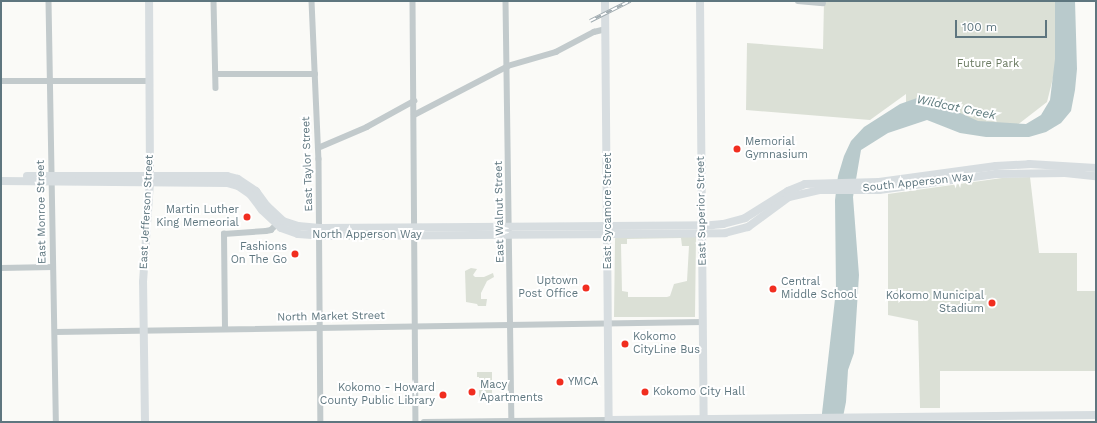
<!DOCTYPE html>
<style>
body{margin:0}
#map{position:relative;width:1097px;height:423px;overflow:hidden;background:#fafaf7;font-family:"Work Sans",sans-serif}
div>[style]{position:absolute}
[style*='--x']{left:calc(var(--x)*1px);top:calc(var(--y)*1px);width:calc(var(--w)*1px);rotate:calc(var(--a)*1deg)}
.green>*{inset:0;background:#dbe0d6}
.water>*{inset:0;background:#b9cacc}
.street>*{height:5.5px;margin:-2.75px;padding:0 2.75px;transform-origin:2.75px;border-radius:2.75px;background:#c2cacc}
.secondary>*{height:8px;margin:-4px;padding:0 4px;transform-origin:4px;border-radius:4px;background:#d7dde0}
.rail>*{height:3.5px;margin-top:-1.75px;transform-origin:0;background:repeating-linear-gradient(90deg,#fff 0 6px,#a1acb1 0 12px);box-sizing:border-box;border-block:1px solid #a1acb1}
.dots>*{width:11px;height:11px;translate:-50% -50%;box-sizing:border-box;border:2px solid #fff;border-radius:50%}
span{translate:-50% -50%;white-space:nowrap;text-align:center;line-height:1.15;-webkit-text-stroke:4px #fff;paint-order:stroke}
.park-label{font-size:11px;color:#6b7b62}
.poi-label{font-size:11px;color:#5e767f}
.left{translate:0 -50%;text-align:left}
.right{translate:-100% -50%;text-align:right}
.street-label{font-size:11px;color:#5e767f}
.water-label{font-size:12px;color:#5e7b7e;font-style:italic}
.frame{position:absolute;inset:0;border:2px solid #5e767f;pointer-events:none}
.scale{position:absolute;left:955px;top:20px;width:92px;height:18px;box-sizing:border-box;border:2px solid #5e767f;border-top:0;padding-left:5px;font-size:12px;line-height:14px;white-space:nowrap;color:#5e767f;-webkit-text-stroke:3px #fff;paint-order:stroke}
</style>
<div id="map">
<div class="green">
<i style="clip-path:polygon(824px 1px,1055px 1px,1058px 58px,1047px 102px,1011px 130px,906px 110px,906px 94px,870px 120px,746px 110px,747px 43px,823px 49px)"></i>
<i style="clip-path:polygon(1030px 177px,1039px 253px,1077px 253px,1077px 291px,1096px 291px,1096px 371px,940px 371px,940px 408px,920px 408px,918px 321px,888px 315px,888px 194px,1002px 178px)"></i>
<i style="clip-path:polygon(evenodd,616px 236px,696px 236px,695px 317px,614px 317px,615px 239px,616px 236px,681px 238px,682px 246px,689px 246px,687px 281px,674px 284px,670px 296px,667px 297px,628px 297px,628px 292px,622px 291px,621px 244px,627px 244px,627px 239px,681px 238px)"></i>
<i style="clip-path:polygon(471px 268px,477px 269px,473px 275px,475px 277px,484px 277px,493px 273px,494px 277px,487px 281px,481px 293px,481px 299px,487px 299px,486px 306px,478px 306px,477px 304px,466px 302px,465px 271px)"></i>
<i style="clip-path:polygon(477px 372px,492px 372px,492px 396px,489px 396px,489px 400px,479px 400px,479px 377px,477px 377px)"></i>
</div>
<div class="water">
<i style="clip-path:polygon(1055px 1px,1075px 1px,1077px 69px,1075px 90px,1071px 111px,1061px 123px,1046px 132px,1029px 137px,986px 137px,960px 133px,927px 120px,888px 133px,861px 150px,853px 197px,859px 275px,854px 353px,848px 370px,846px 402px,842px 422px,821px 422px,836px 290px,835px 200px,838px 176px,844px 156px,851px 141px,864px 127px,900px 104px,917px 98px,939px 101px,958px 112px,978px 121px,1026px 124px,1041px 115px,1050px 100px,1055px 59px)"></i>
</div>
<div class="street">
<i style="--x:49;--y:1;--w:421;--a:89"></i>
<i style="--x:214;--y:1;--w:87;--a:88.7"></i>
<i style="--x:312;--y:1;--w:158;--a:87.5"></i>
<i style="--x:319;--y:159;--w:263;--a:89.6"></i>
<i style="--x:413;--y:1;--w:421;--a:89.6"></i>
<i style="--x:506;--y:1;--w:421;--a:89.2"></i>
<i style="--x:798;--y:1;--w:25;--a:5"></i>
<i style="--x:216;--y:74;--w:99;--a:0"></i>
<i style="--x:1;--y:81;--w:149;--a:0"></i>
<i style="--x:414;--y:115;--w:106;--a:-27.5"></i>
<i style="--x:508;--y:66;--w:50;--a:-16.3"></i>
<i style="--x:556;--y:52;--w:43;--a:-27.8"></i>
<i style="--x:594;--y:32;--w:12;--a:-14"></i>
<i style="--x:318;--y:148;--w:53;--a:-23.2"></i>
<i style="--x:367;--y:127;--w:54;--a:-29"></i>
<i style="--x:1;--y:268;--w:52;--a:-1.1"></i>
<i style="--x:225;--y:329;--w:95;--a:-90.6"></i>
<i style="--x:224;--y:234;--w:42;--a:-4.1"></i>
<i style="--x:266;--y:231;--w:5;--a:-11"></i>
<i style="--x:271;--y:230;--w:11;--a:-45"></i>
<i style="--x:55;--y:332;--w:648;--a:-0.88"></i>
<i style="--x:424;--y:422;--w:185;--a:-0.6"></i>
</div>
<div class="secondary">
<i style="--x:605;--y:1;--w:421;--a:89.5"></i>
<i style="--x:700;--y:1;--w:421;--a:89.5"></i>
<i style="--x:27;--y:176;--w:200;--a:0"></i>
<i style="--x:227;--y:176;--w:11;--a:15"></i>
<i style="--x:238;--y:179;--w:22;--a:34"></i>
<i style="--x:256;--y:191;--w:19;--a:54"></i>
<i style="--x:267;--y:206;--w:22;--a:43"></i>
<i style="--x:283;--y:221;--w:16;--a:18"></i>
<i style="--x:298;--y:226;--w:22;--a:5"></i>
<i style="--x:320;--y:228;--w:392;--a:-0.4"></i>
<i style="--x:712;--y:225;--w:11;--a:-5"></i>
<i style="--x:723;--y:224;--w:23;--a:-15"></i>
<i style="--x:745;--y:218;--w:51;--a:-32.1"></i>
<i style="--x:788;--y:191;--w:18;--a:-22"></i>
<i style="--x:805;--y:184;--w:74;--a:-1.5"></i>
<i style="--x:879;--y:182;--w:118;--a:-7.8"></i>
<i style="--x:996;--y:166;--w:33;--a:-3"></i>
<i style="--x:1029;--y:164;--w:67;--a:3.4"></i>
<i style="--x:1;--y:181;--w:226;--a:0.5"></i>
<i style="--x:227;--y:183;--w:11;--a:15"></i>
<i style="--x:238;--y:186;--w:14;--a:34"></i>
<i style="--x:250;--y:194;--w:20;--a:53"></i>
<i style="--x:262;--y:210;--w:26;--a:43"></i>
<i style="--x:281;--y:228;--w:18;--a:19"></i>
<i style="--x:298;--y:234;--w:28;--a:4"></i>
<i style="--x:326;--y:236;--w:399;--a:-0.4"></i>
<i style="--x:725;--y:233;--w:24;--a:-15"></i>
<i style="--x:748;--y:227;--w:51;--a:-36.2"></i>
<i style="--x:789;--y:197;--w:31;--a:-13"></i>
<i style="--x:819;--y:190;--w:60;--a:0"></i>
<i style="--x:879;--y:190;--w:118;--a:-7.8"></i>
<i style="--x:996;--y:174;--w:69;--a:-0.8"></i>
<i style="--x:1065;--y:173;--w:31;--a:6"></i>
<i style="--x:609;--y:420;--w:487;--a:-0.6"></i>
<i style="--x:145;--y:422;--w:140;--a:-90.8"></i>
<i style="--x:143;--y:282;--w:101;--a:-86"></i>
<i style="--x:150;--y:181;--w:180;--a:-90.3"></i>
</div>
<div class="rail">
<i style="--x:590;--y:21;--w:45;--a:-26.6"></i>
</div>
<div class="dots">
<i style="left:737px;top:149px;background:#f12e20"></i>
<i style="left:247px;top:217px;background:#f12e20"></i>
<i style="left:295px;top:254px;background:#f12e20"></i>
<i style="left:586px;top:288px;background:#f12e20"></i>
<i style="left:773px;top:289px;background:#f12e20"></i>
<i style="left:992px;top:303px;background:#f12e20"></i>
<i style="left:625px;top:344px;background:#f12e20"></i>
<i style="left:560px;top:382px;background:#f12e20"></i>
<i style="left:472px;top:392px;background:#f12e20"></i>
<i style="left:645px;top:392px;background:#f12e20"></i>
<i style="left:443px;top:395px;background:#f12e20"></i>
</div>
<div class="park-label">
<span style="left:988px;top:64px">Future Park</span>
</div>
<div class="poi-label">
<span class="left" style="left:745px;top:149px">Memorial<br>Gymnasium</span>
<span class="right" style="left:239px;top:217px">Martin Luther<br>King Memeorial</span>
<span class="right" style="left:287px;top:254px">Fashions<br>On The Go</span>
<span class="right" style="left:578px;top:288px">Uptown<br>Post Office</span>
<span class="left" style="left:781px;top:289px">Central<br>Middle School</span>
<span class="right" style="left:984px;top:303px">Kokomo Municipal<br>Stadium</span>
<span class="left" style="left:633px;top:344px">Kokomo<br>CityLine Bus</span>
<span class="left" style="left:568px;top:382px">YMCA</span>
<span class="left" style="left:480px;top:392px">Macy<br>Apartments</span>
<span class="right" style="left:435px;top:395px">Kokomo - Howard<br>County Public Library</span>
<span class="left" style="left:653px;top:392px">Kokomo City Hall</span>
</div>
<div class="street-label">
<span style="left:308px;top:164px;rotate:-92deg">East Taylor Street</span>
<span style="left:918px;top:183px;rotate:-6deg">South Apperson Way</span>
<span style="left:608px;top:211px;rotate:-90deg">East Sycamore Street</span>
<span style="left:702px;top:211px;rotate:-91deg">East Superior Street</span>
<span style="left:42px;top:212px;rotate:-91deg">East Monroe Street</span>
<span style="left:147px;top:212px;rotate:-87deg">East Jefferson Street</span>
<span style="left:500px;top:212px;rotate:-91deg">East Walnut Street</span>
<span style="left:367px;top:235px">North Apperson Way</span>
<span style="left:331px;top:317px;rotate:-1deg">North Market Street</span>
</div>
<div class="water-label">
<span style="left:956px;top:108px;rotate:12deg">Wildcat Creek</span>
</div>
<div class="frame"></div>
<div class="scale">100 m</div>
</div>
